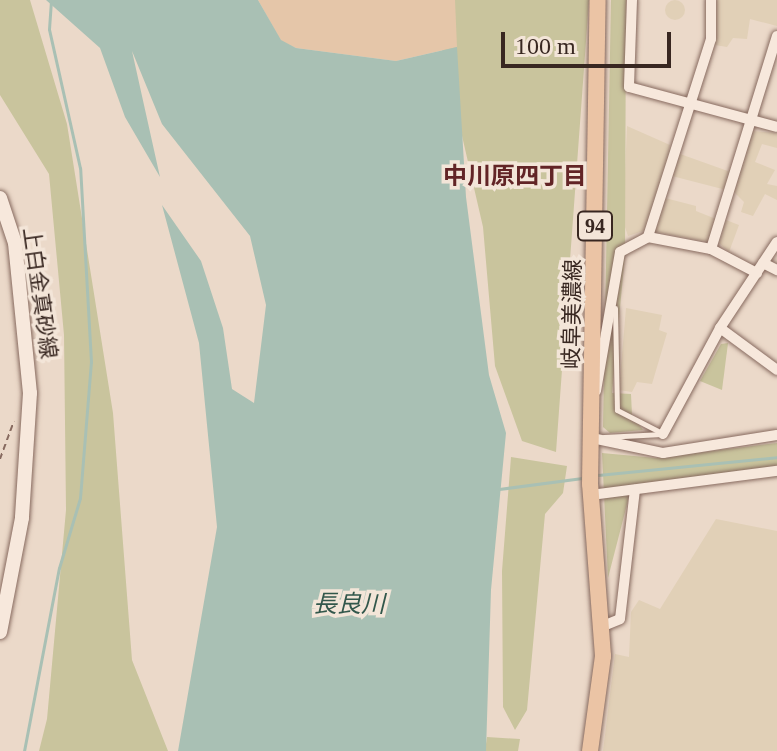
<!DOCTYPE html>
<meta charset="utf-8">
<style>
body{margin:0}
#map{position:relative;width:777px;height:751px;overflow:hidden;background:#ebd9c9;font-family:"Times New Roman","Noto Sans JP",serif}
div>[style]{position:absolute}
[style*='--x']{left:calc(var(--x)*1px);top:calc(var(--y)*1px);width:calc(var(--w)*1px);rotate:calc(var(--a)*1deg)}
.farmland>*{inset:0;background:#e1d0b7}
.round{border-radius:50%}
.green>*{inset:0;background:#c9c49d}
.sand>*{inset:0;background:#e5c6a9}
.water>*{inset:0;background:#a9c0b4}
.stream>*{height:3px;margin:-1.5px;padding:0 1.5px;transform-origin:1.5px;border-radius:1.5px;background:#a9c0b4}
.path>*{height:2px;margin-top:-1px;transform-origin:0;background:repeating-linear-gradient(90deg,#876a5f 0 6px,transparent 0 10px)}
.roads{filter:drop-shadow(0 0 2px #876a5f) drop-shadow(0 0 2px #876a5f)}
.service>*{height:5px;margin:-2.5px;padding:0 2.5px;transform-origin:2.5px;border-radius:2.5px;background:#f7e8dc}
.minor>*{height:10px;margin:-5px;padding:0 5px;transform-origin:5px;border-radius:5px;background:#f7e8dc}
.secondary>*{height:14px;margin:-7px;padding:0 7px;transform-origin:7px;border-radius:7px;background:#f7e8dc}
.primary>*{height:16px;margin:-8px;padding:0 8px;transform-origin:8px;border-radius:8px;background:#ebc4a5}
span{translate:-50% -50%;white-space:nowrap;text-align:center;line-height:1.15;-webkit-text-stroke:7px #f3e5d8;paint-order:stroke}
.shield-label span{padding:2px 6px;background:#f3e5d8;border:2px solid;border-radius:6px;-webkit-text-stroke-width:0}
.shield-label{font-size:20px;color:#382721;font-weight:700}
.street-label{font-size:22px;color:#382721}
.neighbourhood-label{font-size:24px;color:#622426;font-weight:700}
.water-label{font-size:24px;color:#32574b;font-style:italic}
.scale{position:absolute;left:501px;top:32px;width:170px;height:36px;box-sizing:border-box;border:4px solid #382721;border-top:0;padding-left:10px;font-size:24px;line-height:28px;white-space:nowrap;color:#382721;-webkit-text-stroke:6px #f3e5d8;paint-order:stroke}
</style>
<div id="map">
<div class="farmland">
<i class="round" style="left:665px;top:0;width:20px;height:20px"></i>
<i style="clip-path:polygon(717px 0,777px 0,777px 26px,750px 19px,747px 39px,733px 38px,727px 47px,715px 45px)"></i>
<i style="clip-path:polygon(627px 126px,670px 145px,669px 150px,739px 175px,753px 131px,777px 133px,777px 148px,762px 144px,755px 162px,775px 170px,767px 184px,777px 186px,777px 200px,765px 194px,753px 216px,741px 212px,744px 202px,734px 192px,672px 176px,665px 198px,696px 206px,696px 211px,716px 219px,708px 242px,646px 230px,628px 236px,623px 221px)"></i>
<i style="clip-path:polygon(726px 220px,739px 225px,729px 252px,719px 243px)"></i>
<i style="clip-path:polygon(626px 308px,662px 315px,659px 330px,667px 333px,652px 384px,637px 382px,632px 392px,619px 390px)"></i>
<i style="clip-path:polygon(716px 519px,777px 531px,777px 751px,603px 751px,615px 654px,629px 657px,631px 612px,639px 600px,660px 609px)"></i>
</div>
<div class="green">
<i style="clip-path:polygon(0 0,30px 0,67px 124px,113px 413px,132px 660px,168px 751px,39px 751px,47px 719px,66px 510px,64px 335px,49px 174px,0 95px)"></i>
<i style="clip-path:polygon(439px 0,589px 0,556px 452px,522px 441px,495px 366px,483px 227px,442px 49px)"></i>
<i style="clip-path:polygon(611px 0,626px 0,625px 255px,612px 393px,631px 394px,632px 415px,643px 430px,610px 433px,603px 427px)"></i>
<i style="clip-path:polygon(728px 343px,722px 390px,700px 381px,721px 344px)"></i>
<i style="clip-path:polygon(777px 443px,777px 468px,632px 485px,608px 578px,602px 453px,656px 458px)"></i>
<i style="clip-path:polygon(511px 457px,567px 466px,563px 493px,545px 514px,527px 710px,515px 730px,503px 707px,502px 571px)"></i>
<i style="clip-path:polygon(487px 737px,520px 739px,518px 751px,485px 751px)"></i>
</div>
<div class="sand">
<i style="clip-path:polygon(258px 0,455px 0,457px 47px,396px 61px,296px 48px,281px 41px)"></i>
</div>
<div class="water">
<i style="clip-path:polygon(46px 0,258px 0,281px 40px,296px 48px,396px 61px,457px 47px,466px 197px,489px 375px,506px 433px,491px 590px,486px 751px,178px 751px,217px 527px,199px 343px,162px 205px,201px 261px,223px 328px,232px 389px,254px 403px,266px 305px,250px 236px,162px 124px,132px 51px,160px 177px,125px 117px,100px 48px)"></i>
</div>
<div class="stream">
<i style="--x:598;--y:475;--w:180;--a:-5.7"></i>
<i style="--x:499;--y:489;--w:84;--a:-7.5"></i>
<i style="--x:24;--y:751;--w:186;--a:-79.2"></i>
<i style="--x:59;--y:568;--w:73;--a:-73.3"></i>
<i style="--x:80;--y:498;--w:136;--a:-85.4"></i>
<i style="--x:91;--y:362;--w:194;--a:-93.2"></i>
<i style="--x:80;--y:168;--w:142;--a:-102.6"></i>
<i style="--x:49;--y:29;--w:29;--a:-86"></i>
</div>
<div class="path">
<i style="--x:0;--y:459;--w:40;--a:-69.8"></i>
</div>
<div class="roads">
<div class="service">
<i style="--x:615;--y:308;--w:102;--a:88.9"></i>
<i style="--x:617;--y:410;--w:51;--a:27.1"></i>
<i style="--x:604;--y:437;--w:58;--a:-3"></i>
</div>
<div class="minor">
<i style="--x:632;--y:0;--w:87;--a:92"></i>
<i style="--x:629;--y:87;--w:153;--a:15.1"></i>
<i style="--x:711;--y:0;--w:39;--a:90"></i>
<i style="--x:711;--y:39;--w:208;--a:107.7"></i>
<i style="--x:648;--y:237;--w:64;--a:10.8"></i>
<i style="--x:711;--y:249;--w:52;--a:27.6"></i>
<i style="--x:711;--y:249;--w:223;--a:-72.8"></i>
<i style="--x:763;--y:263;--w:16;--a:27"></i>
<i style="--x:720;--y:328;--w:71;--a:36.4"></i>
<i style="--x:596;--y:391;--w:141;--a:-80.2"></i>
<i style="--x:620;--y:252;--w:32;--a:-28"></i>
<i style="--x:663;--y:434;--w:120;--a:-61.7"></i>
<i style="--x:720;--y:328;--w:103;--a:-56.5"></i>
<i style="--x:592;--y:438;--w:73;--a:11.9"></i>
<i style="--x:663;--y:453;--w:115;--a:-9"></i>
<i style="--x:591;--y:495;--w:188;--a:-7.4"></i>
<i style="--x:603;--y:626;--w:18;--a:-22"></i>
<i style="--x:620;--y:619;--w:130;--a:-83.4"></i>
</div>
<div class="secondary">
<i style="--x:0;--y:198;--w:47;--a:71.6"></i>
<i style="--x:15;--y:243;--w:151;--a:84.3"></i>
<i style="--x:30;--y:393;--w:125;--a:93.7"></i>
<i style="--x:22;--y:518;--w:116;--a:100.9"></i>
</div>
<div class="primary">
<i style="--x:590;--y:751;--w:96;--a:-82.2"></i>
<i style="--x:603;--y:656;--w:172;--a:-94.3"></i>
<i style="--x:590;--y:484;--w:484;--a:-89.1"></i>
</div>
</div>
<div class="shield-label">
<span style="left:595px;top:226px">94</span>
</div>
<div class="street-label">
<span style="left:40px;top:293px;rotate:82deg">上白金真砂線</span>
<span style="left:572px;top:314px;rotate:-89deg">岐阜美濃線</span>
</div>
<div class="neighbourhood-label">
<span style="left:515px;top:177px">中川原四丁目</span>
</div>
<div class="water-label">
<span style="left:349px;top:605px">長良川</span>
</div>
<div class="scale">100 m</div>
</div>
